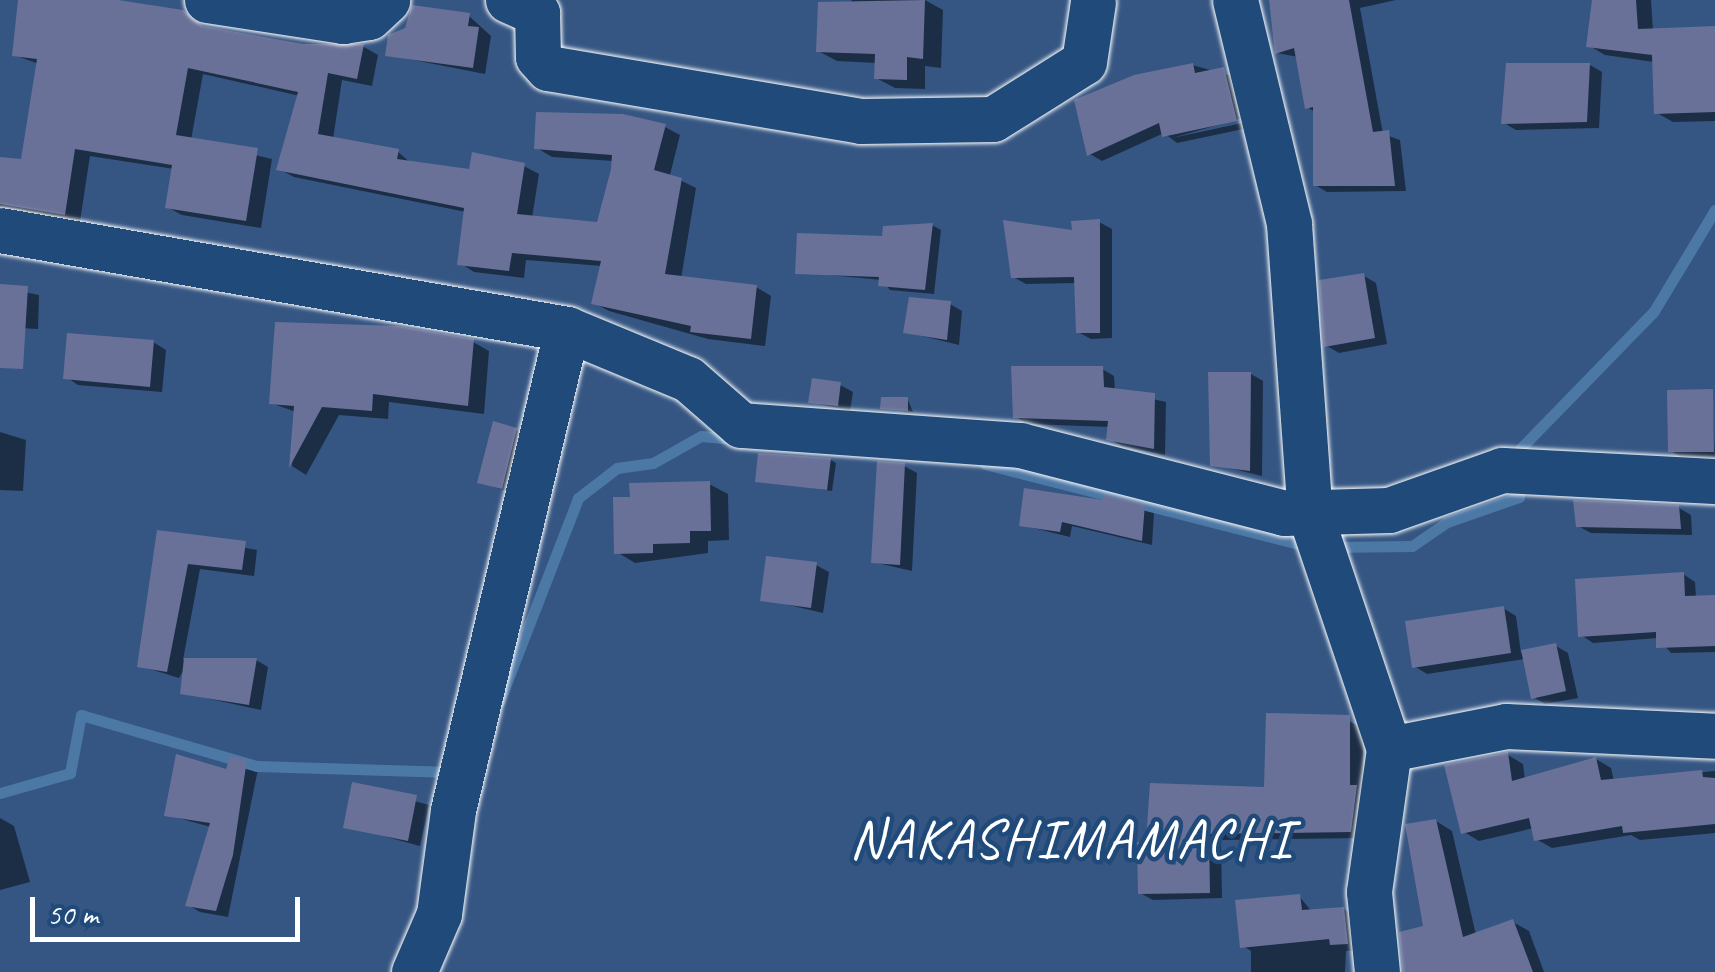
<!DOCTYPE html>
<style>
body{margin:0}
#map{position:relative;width:1715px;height:972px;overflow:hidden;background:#355683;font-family:Caveat,sans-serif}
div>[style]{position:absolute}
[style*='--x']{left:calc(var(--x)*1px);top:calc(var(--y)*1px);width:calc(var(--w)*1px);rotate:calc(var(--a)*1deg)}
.shadow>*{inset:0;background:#0007}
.stream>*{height:11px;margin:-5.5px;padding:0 5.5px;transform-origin:5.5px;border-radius:5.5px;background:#4c78a6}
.building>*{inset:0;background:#697198}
.roads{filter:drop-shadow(0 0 2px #fff) drop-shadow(0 0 2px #fff)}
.minor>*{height:45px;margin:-22.5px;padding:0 22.5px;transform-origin:22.5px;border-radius:22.5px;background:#1f4a7a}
span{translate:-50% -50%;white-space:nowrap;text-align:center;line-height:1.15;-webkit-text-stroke:9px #1f4a7a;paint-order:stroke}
.quarter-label{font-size:55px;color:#fff;letter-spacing:2.5px}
.scale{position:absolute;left:30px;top:897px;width:270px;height:45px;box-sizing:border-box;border:5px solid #fff;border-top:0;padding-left:12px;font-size:30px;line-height:35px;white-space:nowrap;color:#fff;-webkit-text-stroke:8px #1f4a7a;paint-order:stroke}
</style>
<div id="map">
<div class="shadow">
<i style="clip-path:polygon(20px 0,182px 13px,208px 29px,303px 47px,364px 47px,378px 55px,372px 86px,342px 80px,333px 139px,398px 152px,412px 164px,472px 172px,524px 166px,539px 174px,532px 218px,599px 225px,614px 161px,552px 157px,537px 148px,623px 116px,665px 127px,680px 135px,670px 175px,696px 188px,681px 279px,756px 287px,771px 296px,765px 346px,708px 339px,609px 311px,594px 303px,602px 266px,526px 260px,524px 278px,474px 272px,460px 263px,466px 212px,294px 177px,279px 169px,300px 96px,203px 74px,191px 140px,272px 159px,261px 228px,182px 215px,167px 207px,174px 169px,90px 156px,80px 221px,0 219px,0 159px,23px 162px,39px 64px,14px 55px)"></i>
<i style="clip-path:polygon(852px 0,925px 0,943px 10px,941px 68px,925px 66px,925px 89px,895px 88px,876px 78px,877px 63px,837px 61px,818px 51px)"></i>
<i style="clip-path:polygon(1269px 0,1396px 0,1360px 8px,1383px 134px,1400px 140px,1406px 191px,1327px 192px,1315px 185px,1315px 112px,1307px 107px,1298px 57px,1277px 53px)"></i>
<i style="clip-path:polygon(1594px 0,1651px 0,1653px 31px,1715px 29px,1715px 121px,1673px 122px,1657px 113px,1654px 62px,1605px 55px,1588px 45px)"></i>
<i style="clip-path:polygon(469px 16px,491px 36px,485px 74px,388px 55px)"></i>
<i style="clip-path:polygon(1192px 65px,1236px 77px,1246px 117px,1172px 138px,1247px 122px,1248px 128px,1177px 143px,1164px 133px,1102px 161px,1090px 154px)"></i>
<i style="clip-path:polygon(1590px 65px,1602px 72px,1599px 128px,1516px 130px,1504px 123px)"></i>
<i style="clip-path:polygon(1099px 222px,1112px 229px,1112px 338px,1091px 339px,1078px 332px,1076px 283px,1026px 284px,1013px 277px)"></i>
<i style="clip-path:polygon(932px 225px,941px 230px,934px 294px,890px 290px,882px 280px,798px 272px)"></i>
<i style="clip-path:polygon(1364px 276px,1376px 283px,1387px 344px,1339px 353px,1327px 346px)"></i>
<i style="clip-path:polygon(0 287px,39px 295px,38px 329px,0 327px)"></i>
<i style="clip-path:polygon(950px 304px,962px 311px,959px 345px,906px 332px)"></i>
<i style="clip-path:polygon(153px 342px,166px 350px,162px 392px,78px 385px,66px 377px)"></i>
<i style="clip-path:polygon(473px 342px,489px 351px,484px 414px,389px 402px,388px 419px,339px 415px,306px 475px,292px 466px,296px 412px,271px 403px)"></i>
<i style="clip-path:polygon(1102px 369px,1114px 376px,1115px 391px,1166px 402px,1165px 455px,1122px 446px,1109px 439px,1110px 427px,1028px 424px,1016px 417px)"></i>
<i style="clip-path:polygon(1251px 374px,1263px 381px,1262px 476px,1213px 464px)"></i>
<i style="clip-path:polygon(840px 385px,853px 392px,850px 411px,811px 402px)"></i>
<i style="clip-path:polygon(1712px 392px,1715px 458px,1683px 458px,1671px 451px)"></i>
<i style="clip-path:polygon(908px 400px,913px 412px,883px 407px)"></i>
<i style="clip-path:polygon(516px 430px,528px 437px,514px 494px,480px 482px)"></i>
<i style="clip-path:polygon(0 432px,26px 440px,23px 491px,0 490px)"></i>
<i style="clip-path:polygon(831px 460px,836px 463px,832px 491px,757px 480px)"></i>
<i style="clip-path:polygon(904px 466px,917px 473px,912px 571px,873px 562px)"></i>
<i style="clip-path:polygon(709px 484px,728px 494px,729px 540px,708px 541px,708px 553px,635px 563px,617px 552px)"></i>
<i style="clip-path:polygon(1144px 507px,1154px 513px,1152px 545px,1072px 526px,1070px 537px,1021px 525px)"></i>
<i style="clip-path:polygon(1679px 508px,1691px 515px,1692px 535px,1591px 533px,1578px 526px)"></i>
<i style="clip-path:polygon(159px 533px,257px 550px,254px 576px,200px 569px,183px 660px,256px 660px,268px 667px,261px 710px,183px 693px,186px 666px,179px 678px,140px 666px)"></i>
<i style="clip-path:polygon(816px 565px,829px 572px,823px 613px,763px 599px)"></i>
<i style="clip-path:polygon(1683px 574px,1695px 582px,1696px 598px,1715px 597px,1715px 652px,1671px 653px,1658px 638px,1593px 643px,1581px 635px)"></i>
<i style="clip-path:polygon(1503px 608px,1516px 616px,1521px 653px,1556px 646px,1568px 653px,1578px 698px,1545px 704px,1533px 697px,1525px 659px,1427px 674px,1414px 666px)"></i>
<i style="clip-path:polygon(1268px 716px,1351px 722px,1363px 729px,1363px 838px,1221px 840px,1222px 898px,1153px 900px,1140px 893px,1148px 844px,1267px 789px)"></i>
<i style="clip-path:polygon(1508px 755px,1523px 764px,1525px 780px,1596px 759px,1611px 768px,1614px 781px,1715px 771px,1715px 833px,1640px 840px,1631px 835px,1552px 848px,1536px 839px,1534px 828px,1479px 841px,1464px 832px)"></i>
<i style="clip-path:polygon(246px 762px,258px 769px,228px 917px,200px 912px,188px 905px,211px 827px,167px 815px)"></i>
<i style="clip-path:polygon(354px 785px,429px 805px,420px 846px,346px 826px)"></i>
<i style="clip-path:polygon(0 818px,14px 826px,30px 882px,0 890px)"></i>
<i style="clip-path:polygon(1436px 821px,1452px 831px,1476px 935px,1513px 922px,1529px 931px,1544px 972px,1406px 972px,1426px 928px)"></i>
<i style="clip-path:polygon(1299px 896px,1312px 912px,1344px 909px,1355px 916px,1359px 950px,1346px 951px,1345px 972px,1251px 972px,1251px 951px,1243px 946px)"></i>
</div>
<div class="stream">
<i style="--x:1520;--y:463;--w:14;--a:-90"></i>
<i style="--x:1520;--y:449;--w:192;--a:-45.8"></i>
<i style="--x:1654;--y:311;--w:118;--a:-58.9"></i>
<i style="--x:985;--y:464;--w:336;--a:14.3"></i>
<i style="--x:1329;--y:547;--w:83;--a:-0.7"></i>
<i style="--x:1412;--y:546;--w:42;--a:-34.4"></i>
<i style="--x:1447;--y:522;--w:76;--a:-19.1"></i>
<i style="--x:1519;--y:497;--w:15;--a:-90"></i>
<i style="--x:499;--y:702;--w:219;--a:-68.8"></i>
<i style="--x:578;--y:498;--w:49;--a:-37.6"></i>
<i style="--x:617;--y:468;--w:36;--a:-8"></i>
<i style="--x:653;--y:463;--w:55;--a:-29.4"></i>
<i style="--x:701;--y:436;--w:32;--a:5"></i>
<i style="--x:0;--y:793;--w:73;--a:-15.9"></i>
<i style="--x:70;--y:773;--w:59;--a:-79.3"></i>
<i style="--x:81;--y:715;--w:183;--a:16.2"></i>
<i style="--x:257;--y:766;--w:194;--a:1.8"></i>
</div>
<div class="building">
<i style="clip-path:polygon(18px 0,118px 0,183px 10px,203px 26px,303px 44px,364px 44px,357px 79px,328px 73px,318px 134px,399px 149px,397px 159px,469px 169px,472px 152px,525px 163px,517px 214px,597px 222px,611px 169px,612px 155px,534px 149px,536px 112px,623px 114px,666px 124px,654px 170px,682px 178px,665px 274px,757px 285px,751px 339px,690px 332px,691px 326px,591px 304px,601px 261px,512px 253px,509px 271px,457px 265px,464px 208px,276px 170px,298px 92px,188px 68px,176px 135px,258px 148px,246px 221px,165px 208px,172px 165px,75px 149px,65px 215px,0 204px,0 157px,21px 159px,37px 59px,12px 56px)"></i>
<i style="clip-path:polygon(925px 0,923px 59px,907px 57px,907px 80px,874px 79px,875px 54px,816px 52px,818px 2px)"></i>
<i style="clip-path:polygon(1269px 0,1349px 0,1373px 132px,1389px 130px,1395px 186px,1313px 186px,1313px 107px,1305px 109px,1294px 48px,1275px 54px)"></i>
<i style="clip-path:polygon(1592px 0,1636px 0,1638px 29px,1715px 26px,1715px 112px,1654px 114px,1652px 55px,1586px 47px)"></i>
<i style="clip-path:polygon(412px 5px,470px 13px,468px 26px,479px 27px,473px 68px,385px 56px,388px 35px,405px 28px)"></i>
<i style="clip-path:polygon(1193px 63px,1195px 73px,1224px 67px,1237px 121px,1162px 137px,1159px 123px,1087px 156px,1074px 100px,1134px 75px)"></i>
<i style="clip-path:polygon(1506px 63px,1590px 63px,1587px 122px,1501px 124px)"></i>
<i style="clip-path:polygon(1100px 219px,1100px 333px,1076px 333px,1074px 277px,1011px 278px,1003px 220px,1072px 230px,1071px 221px)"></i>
<i style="clip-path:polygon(933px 223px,925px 290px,878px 286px,879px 277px,795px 274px,797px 233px,882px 236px,883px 226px)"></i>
<i style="clip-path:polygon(1364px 273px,1375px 338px,1324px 347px,1319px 280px)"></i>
<i style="clip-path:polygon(0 284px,28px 286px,23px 369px,0 368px)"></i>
<i style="clip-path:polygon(909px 297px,951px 301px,947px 340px,903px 333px)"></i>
<i style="clip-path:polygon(275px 322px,398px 326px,474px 339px,468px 406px,373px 394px,372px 411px,322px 407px,289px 468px,294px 406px,269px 404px)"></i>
<i style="clip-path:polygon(67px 333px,154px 340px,150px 387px,63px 379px)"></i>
<i style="clip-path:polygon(1011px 366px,1103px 366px,1104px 387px,1155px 393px,1154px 449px,1106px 440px,1108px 421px,1013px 418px)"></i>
<i style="clip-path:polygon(1208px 372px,1251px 372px,1250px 471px,1210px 466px)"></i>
<i style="clip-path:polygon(812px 378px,841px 382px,838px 406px,808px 403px)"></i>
<i style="clip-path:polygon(1713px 389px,1714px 452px,1668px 452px,1667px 390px)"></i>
<i style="clip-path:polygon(881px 397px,908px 397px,908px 411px,880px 409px)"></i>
<i style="clip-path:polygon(493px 421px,517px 428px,502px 489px,477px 483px)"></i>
<i style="clip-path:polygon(758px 453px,831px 458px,827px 490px,755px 482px)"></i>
<i style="clip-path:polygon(877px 461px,905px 463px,900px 565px,871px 563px)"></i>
<i style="clip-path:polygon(710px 481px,711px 531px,690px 531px,690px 543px,653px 544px,653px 553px,614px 554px,613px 497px,630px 497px,629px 483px)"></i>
<i style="clip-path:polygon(1024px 488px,1103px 500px,1103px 494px,1145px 504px,1142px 541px,1062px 522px,1060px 532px,1019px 526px)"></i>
<i style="clip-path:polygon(1573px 500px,1679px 505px,1681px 529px,1576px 527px)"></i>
<i style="clip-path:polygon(157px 530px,246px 541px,242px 570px,188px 564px,167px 672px,137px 667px)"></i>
<i style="clip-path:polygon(766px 556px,817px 562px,811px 608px,760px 601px)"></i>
<i style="clip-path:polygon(1684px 572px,1685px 596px,1715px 595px,1715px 646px,1656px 648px,1656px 632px,1578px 637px,1575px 579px)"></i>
<i style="clip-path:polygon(1504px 606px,1511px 653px,1412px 668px,1405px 621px)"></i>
<i style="clip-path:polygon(1556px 643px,1566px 691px,1531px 699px,1521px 650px)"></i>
<i style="clip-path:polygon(184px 658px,257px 658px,249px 705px,180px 694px)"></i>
<i style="clip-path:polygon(1266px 713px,1350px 715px,1350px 785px,1357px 785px,1351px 832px,1209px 834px,1210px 893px,1138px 894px,1137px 842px,1146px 842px,1150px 783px,1264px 787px)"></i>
<i style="clip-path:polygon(1508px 752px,1512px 781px,1596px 757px,1601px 780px,1702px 770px,1703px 777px,1715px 778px,1715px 824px,1623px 833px,1622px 826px,1534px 841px,1529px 818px,1461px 834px,1444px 765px)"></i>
<i style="clip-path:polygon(176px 754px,226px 769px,230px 756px,247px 759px,233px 855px,216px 911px,185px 906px,210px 823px,164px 816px)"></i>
<i style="clip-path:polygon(352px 782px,417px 795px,408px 841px,343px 828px)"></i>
<i style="clip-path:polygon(1436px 819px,1463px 937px,1513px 919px,1533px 972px,1403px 972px,1399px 932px,1423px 926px,1405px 824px)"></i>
<i style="clip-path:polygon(1300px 894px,1302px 910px,1344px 907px,1348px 944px,1330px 945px,1329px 939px,1240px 948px,1235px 900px)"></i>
</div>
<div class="roads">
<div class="minor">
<i style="--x:207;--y:0;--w:138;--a:8.8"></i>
<i style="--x:343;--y:21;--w:26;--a:-9"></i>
<i style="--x:369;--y:17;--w:25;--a:-43"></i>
<i style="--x:508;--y:0;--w:32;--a:24"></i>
<i style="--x:537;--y:13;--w:44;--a:88.7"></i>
<i style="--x:538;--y:57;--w:15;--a:48"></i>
<i style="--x:548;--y:68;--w:317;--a:9.6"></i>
<i style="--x:861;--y:121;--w:132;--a:-0.9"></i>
<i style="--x:993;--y:119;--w:107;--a:-32.1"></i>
<i style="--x:1084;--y:62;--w:61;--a:-81.5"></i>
<i style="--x:1235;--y:0;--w:230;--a:76.4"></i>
<i style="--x:1289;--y:224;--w:291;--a:85.9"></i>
<i style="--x:1310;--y:514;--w:248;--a:71.4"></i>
<i style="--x:1389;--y:749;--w:144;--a:98"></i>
<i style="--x:1369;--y:892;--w:80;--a:84.3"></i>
<i style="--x:0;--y:230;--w:576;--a:9.9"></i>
<i style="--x:567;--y:329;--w:131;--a:22.5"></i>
<i style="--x:688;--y:379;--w:70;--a:41"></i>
<i style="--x:741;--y:425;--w:280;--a:4.1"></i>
<i style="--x:1020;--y:445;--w:273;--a:14.4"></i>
<i style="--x:1284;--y:513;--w:105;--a:-1.6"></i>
<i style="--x:1389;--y:510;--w:120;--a:-19.5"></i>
<i style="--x:1502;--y:470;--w:213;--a:3"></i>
<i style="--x:1389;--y:749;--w:119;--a:-11.1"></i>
<i style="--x:1506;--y:726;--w:209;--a:2.7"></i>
<i style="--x:414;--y:972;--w:63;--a:-66.7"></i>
<i style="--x:439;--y:914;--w:105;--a:-82.3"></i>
<i style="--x:453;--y:810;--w:494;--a:-76.7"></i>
</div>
</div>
<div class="quarter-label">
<span style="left:1071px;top:840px">NAKASHIMAMACHI</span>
</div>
<div class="scale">50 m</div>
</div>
